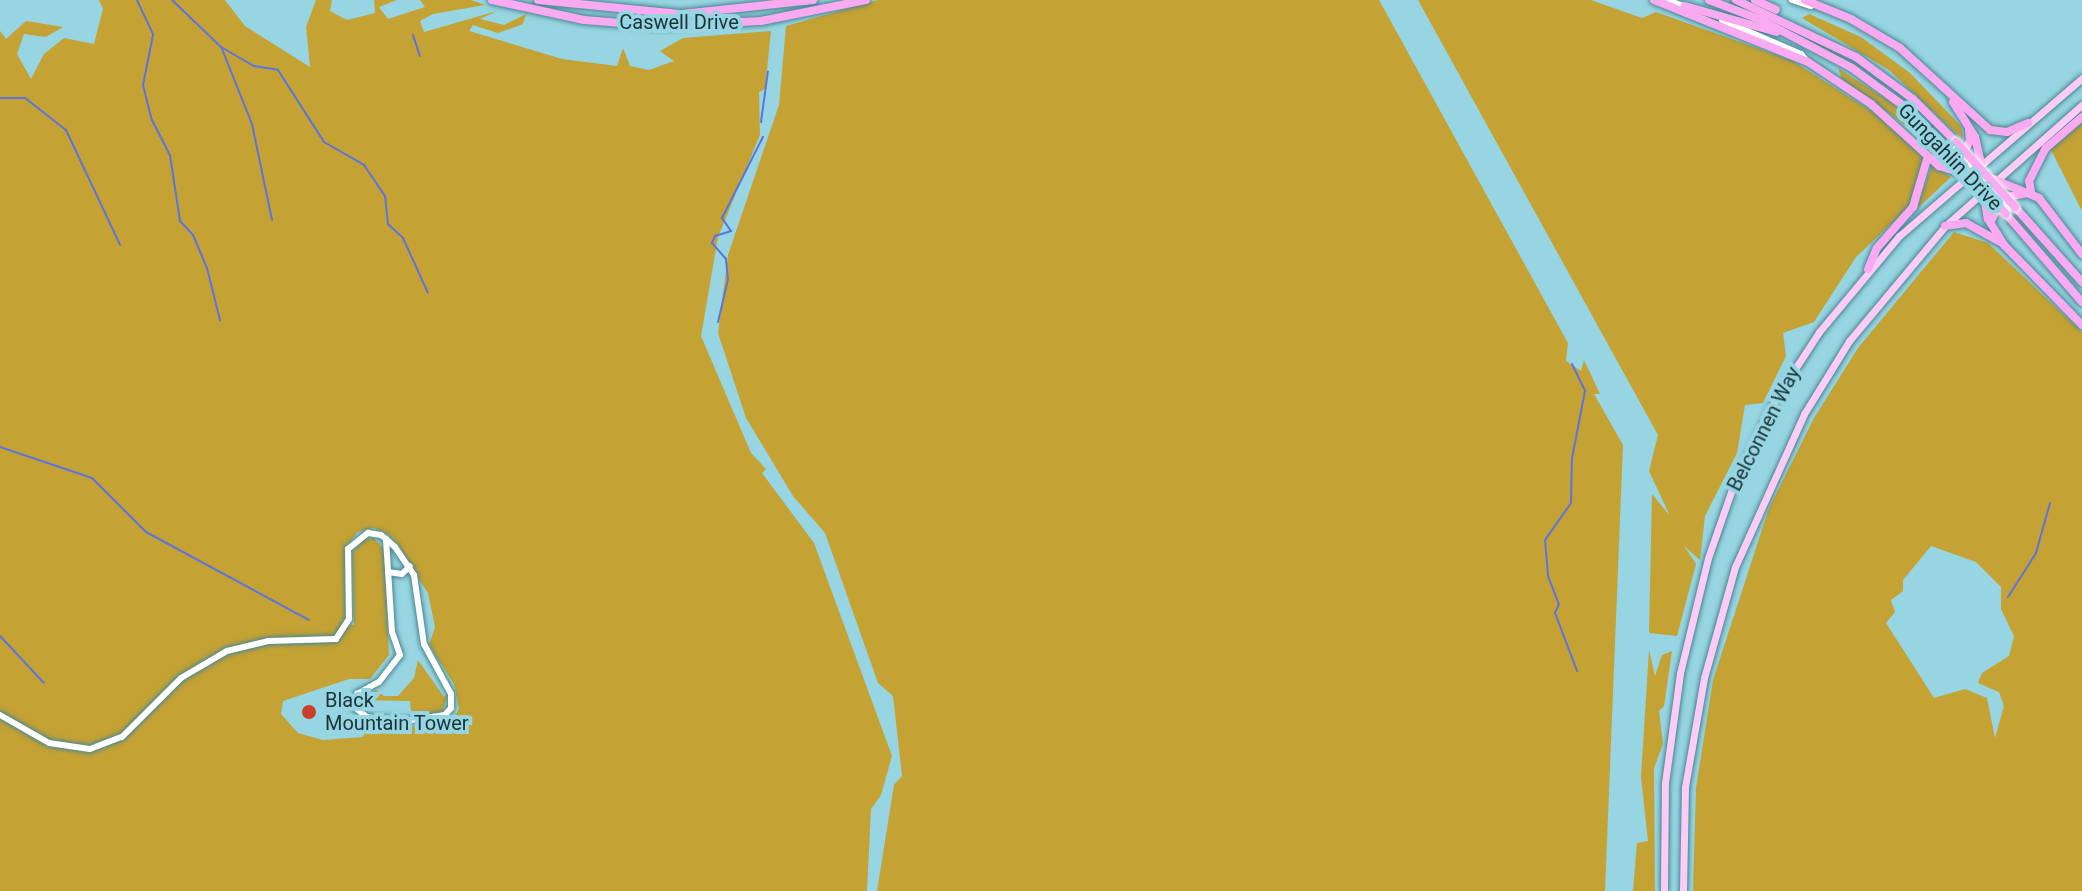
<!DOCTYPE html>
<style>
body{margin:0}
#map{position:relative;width:2082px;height:891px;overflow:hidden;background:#96d5e1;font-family:Roboto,sans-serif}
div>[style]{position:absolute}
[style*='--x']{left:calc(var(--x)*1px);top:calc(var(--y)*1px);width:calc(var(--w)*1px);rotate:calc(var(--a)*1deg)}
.green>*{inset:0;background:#c4a234}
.stream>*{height:2px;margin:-1px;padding:0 1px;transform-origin:1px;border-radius:1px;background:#5c74e0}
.roads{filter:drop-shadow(0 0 2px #498792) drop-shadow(0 0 2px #498792)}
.minor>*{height:6px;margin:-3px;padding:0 3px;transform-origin:3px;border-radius:3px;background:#fff}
.major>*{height:7px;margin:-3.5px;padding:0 3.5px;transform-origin:3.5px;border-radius:3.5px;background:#fcccf6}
.highway>*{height:8px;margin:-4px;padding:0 4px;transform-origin:4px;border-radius:4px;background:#faaaf0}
.bridges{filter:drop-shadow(0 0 2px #fff) drop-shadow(0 0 2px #fff)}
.highway-bridge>*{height:8px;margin:-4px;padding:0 4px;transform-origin:4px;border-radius:4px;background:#faaaf0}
.dots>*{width:22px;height:22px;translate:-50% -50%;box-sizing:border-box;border:4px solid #96d5e1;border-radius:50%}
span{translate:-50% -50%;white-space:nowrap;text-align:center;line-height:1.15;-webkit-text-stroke:8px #96d5e1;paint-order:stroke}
.street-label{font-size:20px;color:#193338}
.poi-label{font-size:20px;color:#193338}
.left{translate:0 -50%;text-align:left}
</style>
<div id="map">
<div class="green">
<i style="clip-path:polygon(evenodd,99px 0,225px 0,245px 26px,310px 67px,306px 27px,316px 0,332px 0,330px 11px,347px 20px,375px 13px,374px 0,397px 0,379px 7px,388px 19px,425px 7px,420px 0,471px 0,485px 5px,433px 14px,420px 21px,424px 32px,497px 11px,480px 19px,504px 25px,526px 14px,523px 24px,498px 33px,473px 25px,469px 31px,562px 59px,617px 66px,623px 48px,630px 66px,649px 70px,674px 61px,660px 51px,683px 38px,771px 31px,765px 89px,759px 92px,760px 135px,718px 237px,701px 336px,751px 453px,766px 469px,762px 473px,814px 543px,892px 756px,881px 795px,871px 809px,867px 891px,0 891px,0 31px,6px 39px,26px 21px,63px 27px,46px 37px,24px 34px,17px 54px,31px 79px,44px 54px,64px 38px,94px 44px,103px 9px,99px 0,374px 528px,390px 536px,428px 593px,435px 627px,429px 645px,454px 684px,459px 709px,451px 723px,436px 728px,369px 723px,363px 737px,323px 740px,298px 733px,281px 714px,283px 701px,349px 679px,370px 679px,389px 655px,384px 549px,374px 538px,364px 539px,352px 553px,354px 625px,345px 624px,345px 548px,358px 532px,374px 528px)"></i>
<i style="clip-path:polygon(878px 0,1379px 0,1568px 343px,1566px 361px,1581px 371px,1584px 360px,1600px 394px,1594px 394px,1623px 445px,1605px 891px,877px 891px,894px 785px,902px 776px,893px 696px,878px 683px,825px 533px,793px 496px,746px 418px,718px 333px,728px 255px,779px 105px,786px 26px)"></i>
<i style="clip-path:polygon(1418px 0,1591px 0,1642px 18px,1656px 12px,1793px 61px,1882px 118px,1926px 159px,1909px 207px,1856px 257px,1814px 322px,1783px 333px,1786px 356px,1763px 403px,1745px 405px,1737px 453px,1705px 516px,1700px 560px,1684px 546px,1696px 564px,1677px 636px,1649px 633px,1652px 494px,1670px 516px,1649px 471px,1658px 435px)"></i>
<i style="clip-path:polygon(1809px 14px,1861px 37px,1910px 73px,1961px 126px,1963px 138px,1955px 149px,1949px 154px,1932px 152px,1909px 128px,1842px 79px,1838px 68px,1892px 103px,1944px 153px,1961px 138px,1889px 70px,1802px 18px)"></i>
<i style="clip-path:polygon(2082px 122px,2082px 211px,2050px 148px)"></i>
<i style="clip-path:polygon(1932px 165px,1951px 177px,1918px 208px,1917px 208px)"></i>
<i style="clip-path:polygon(evenodd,1954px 232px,1988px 243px,2082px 332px,2082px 891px,1693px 891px,1696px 788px,1713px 680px,1769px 508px,1814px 418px,1858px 348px,1954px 232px,1931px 546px,1976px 562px,2001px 587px,2001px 609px,2014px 636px,2009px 656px,1982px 673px,1978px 683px,1999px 692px,2004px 706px,1995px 738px,1987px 698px,1965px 689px,1934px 698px,1886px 623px,1895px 612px,1891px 600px,1903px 591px,1903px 580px,1931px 546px)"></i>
<i style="clip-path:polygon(1649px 650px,1655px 676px,1662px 655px,1672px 651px,1664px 706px,1659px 711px,1663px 744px,1654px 768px,1655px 891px,1633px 891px,1637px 843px,1648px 841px,1641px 777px)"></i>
<i style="clip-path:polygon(418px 660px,444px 697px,448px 694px,442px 713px,412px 719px,410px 701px,359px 700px,376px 690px,384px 696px,398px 696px,414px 678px)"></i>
</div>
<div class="stream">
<i style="--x:137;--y:0;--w:38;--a:65"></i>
<i style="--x:153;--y:35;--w:51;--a:101.3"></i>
<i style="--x:143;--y:85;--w:36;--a:76"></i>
<i style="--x:152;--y:120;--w:39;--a:63"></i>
<i style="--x:170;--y:155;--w:67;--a:81.4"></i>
<i style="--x:180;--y:221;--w:19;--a:47"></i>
<i style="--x:193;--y:235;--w:36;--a:67"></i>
<i style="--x:207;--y:268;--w:54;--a:76"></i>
<i style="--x:172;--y:0;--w:68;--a:43.8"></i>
<i style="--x:221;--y:47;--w:38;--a:30"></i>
<i style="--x:254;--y:66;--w:24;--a:9"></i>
<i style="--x:278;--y:70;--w:85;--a:57.4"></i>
<i style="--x:324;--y:142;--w:46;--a:29.9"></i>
<i style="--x:364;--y:165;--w:37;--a:56"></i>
<i style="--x:385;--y:196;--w:28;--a:84"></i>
<i style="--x:388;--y:224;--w:21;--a:43"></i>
<i style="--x:403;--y:238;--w:60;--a:65.6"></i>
<i style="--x:413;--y:35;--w:22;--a:72"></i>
<i style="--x:222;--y:49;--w:81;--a:68.2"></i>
<i style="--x:252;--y:124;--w:98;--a:78.2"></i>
<i style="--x:0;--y:98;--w:25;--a:0"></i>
<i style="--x:25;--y:98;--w:52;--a:38"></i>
<i style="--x:66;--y:130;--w:127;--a:64.8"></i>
<i style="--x:761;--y:122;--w:51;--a:-82.2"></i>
<i style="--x:718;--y:322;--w:44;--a:-76.9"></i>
<i style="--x:728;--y:279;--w:20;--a:-96"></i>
<i style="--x:726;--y:259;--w:21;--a:-131"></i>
<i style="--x:712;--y:243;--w:8;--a:-67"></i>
<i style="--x:715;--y:236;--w:17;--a:-17"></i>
<i style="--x:731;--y:231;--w:16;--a:-125"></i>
<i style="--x:722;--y:218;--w:91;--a:-63.2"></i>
<i style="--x:1572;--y:364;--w:30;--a:64"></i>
<i style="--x:1585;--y:391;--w:68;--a:101"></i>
<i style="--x:1572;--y:458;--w:45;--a:91.3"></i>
<i style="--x:1571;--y:503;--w:45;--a:125.1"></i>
<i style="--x:1545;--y:540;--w:36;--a:85"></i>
<i style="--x:1548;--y:576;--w:30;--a:69"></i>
<i style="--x:1559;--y:604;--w:10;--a:114"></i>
<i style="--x:1555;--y:613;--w:62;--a:69.2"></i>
<i style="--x:0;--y:447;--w:97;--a:18.6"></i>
<i style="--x:92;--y:478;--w:76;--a:45"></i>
<i style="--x:146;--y:532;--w:185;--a:28.4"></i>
<i style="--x:2008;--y:597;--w:52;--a:-57.5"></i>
<i style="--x:2036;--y:553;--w:52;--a:-74.4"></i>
<i style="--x:0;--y:636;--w:64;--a:46.9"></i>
</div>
<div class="roads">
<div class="minor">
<i style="--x:1667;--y:0;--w:20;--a:20"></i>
<i style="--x:1792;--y:0;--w:20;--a:18"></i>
<i style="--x:1722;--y:20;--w:86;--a:23.3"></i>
<i style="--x:1801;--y:54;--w:11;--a:49"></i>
<i style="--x:388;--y:572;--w:14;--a:8"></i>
<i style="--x:402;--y:574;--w:11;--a:-45"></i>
<i style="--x:0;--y:715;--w:56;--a:29.7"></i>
<i style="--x:49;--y:743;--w:41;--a:8.3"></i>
<i style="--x:90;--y:749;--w:34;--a:-21"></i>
<i style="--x:122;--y:737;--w:83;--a:-45"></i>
<i style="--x:181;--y:678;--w:53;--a:-30.4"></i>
<i style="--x:227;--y:651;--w:42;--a:-13.7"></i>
<i style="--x:268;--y:641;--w:68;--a:-1.7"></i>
<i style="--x:336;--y:639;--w:24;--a:-57"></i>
<i style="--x:349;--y:619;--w:70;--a:-90.8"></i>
<i style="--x:348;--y:549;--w:26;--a:-39"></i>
<i style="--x:368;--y:533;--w:13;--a:9"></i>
<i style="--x:381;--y:535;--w:6;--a:39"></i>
<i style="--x:386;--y:539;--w:12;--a:42"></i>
<i style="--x:395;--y:547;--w:34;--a:56"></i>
<i style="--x:414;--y:575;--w:70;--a:81.8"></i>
<i style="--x:424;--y:644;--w:57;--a:61.6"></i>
<i style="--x:451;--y:694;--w:14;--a:90"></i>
<i style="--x:451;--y:708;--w:9;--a:131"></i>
<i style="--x:445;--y:715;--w:41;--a:171.7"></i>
<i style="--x:404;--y:721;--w:37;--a:-174"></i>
<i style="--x:367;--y:717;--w:18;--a:-142"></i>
<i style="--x:353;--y:706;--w:13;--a:-72"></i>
<i style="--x:357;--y:694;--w:25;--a:-29"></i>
<i style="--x:379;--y:682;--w:34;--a:-52"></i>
<i style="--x:400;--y:655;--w:24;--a:-109"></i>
<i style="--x:392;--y:632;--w:93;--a:-93.7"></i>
</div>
<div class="major">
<i style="--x:1664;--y:891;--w:108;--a:-89.5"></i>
<i style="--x:1665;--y:783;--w:111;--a:-82.2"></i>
<i style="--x:1680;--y:673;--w:118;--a:-76.3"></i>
<i style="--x:1708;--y:558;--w:70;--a:-70.8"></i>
<i style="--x:1731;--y:492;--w:104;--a:-64.4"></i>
<i style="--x:1776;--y:398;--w:79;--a:-56.9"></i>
<i style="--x:1819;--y:332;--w:125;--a:-50.2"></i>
<i style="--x:1899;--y:236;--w:242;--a:-40.8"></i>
<i style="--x:1683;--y:891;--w:104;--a:-88.9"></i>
<i style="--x:1685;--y:787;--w:111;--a:-80.1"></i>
<i style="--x:1704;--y:678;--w:115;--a:-74.4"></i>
<i style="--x:1735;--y:567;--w:168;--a:-65.7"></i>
<i style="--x:1804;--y:414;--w:86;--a:-58.3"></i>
<i style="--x:1849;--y:341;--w:150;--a:-50.1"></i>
<i style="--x:1945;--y:226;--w:183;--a:-41.5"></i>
</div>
<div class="highway">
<i style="--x:492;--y:0;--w:94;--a:12.3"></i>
<i style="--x:584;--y:20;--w:76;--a:4.5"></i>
<i style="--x:660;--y:26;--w:101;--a:-2.8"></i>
<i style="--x:761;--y:21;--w:107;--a:-11.3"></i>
<i style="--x:538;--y:0;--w:145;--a:5.6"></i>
<i style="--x:682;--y:14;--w:132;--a:-6.1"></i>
<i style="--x:1654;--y:0;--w:166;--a:21.9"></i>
<i style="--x:1808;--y:62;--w:76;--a:33.7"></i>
<i style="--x:1871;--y:104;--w:92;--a:42.4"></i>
<i style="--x:1939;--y:166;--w:30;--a:17"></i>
<i style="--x:1709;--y:0;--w:56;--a:21"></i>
<i style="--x:1761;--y:20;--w:103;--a:27.8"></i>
<i style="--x:1852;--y:68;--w:66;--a:36.3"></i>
<i style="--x:1905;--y:107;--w:60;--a:44.3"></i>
<i style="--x:1736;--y:0;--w:133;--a:25.4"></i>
<i style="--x:1856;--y:57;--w:71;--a:36.4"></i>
<i style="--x:1913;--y:99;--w:61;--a:45"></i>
<i style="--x:1755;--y:0;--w:23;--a:25"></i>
<i style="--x:1805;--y:0;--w:50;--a:22.4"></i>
<i style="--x:1851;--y:19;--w:57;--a:30.6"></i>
<i style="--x:1900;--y:48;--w:122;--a:42.3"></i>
<i style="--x:1990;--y:130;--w:17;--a:7"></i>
<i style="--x:2007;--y:132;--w:23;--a:-23"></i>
<i style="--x:1685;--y:6;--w:95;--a:15.9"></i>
<i style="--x:1953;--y:102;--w:41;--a:57.8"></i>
<i style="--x:1975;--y:137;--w:27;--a:77"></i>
<i style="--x:1934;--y:159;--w:27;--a:-6"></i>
<i style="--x:1961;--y:156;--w:17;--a:-59"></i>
<i style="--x:1970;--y:141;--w:12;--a:-95"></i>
<i style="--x:1993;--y:179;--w:50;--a:22.4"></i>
<i style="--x:2039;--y:198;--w:71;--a:52.5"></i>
<i style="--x:1983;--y:189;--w:30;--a:81"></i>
<i style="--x:1988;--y:219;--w:31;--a:58"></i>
<i style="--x:2004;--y:245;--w:112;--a:45.7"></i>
<i style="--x:2031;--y:191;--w:10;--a:-101"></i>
<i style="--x:2029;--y:181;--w:37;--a:-63"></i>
<i style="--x:2046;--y:148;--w:48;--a:-40.7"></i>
<i style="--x:2015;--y:207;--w:101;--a:48.2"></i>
<i style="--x:2006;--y:214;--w:116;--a:49.2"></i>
<i style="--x:1991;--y:221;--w:25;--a:-64"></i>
<i style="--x:2002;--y:198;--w:26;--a:-11"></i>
<i style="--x:1945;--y:226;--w:21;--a:-8"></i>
<i style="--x:1966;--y:223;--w:39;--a:29"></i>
<i style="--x:1868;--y:269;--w:23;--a:-67"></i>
<i style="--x:1877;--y:248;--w:55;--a:-48.7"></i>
<i style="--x:1913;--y:207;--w:53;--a:-73.6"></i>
</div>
</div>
<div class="bridges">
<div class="highway-bridge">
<i style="--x:1956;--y:142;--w:88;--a:47.8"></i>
<i style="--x:1948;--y:149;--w:87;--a:48.3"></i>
</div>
</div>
<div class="dots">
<i style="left:309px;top:712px;background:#ca3e2a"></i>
</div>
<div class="street-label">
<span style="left:679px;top:22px">Caswell Drive</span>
<span style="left:1950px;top:157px;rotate:46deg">Gungahlin Drive</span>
<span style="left:1764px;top:429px;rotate:-63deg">Belconnen Way</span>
</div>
<div class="poi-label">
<span class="left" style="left:325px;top:712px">Black<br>Mountain Tower</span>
</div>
</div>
